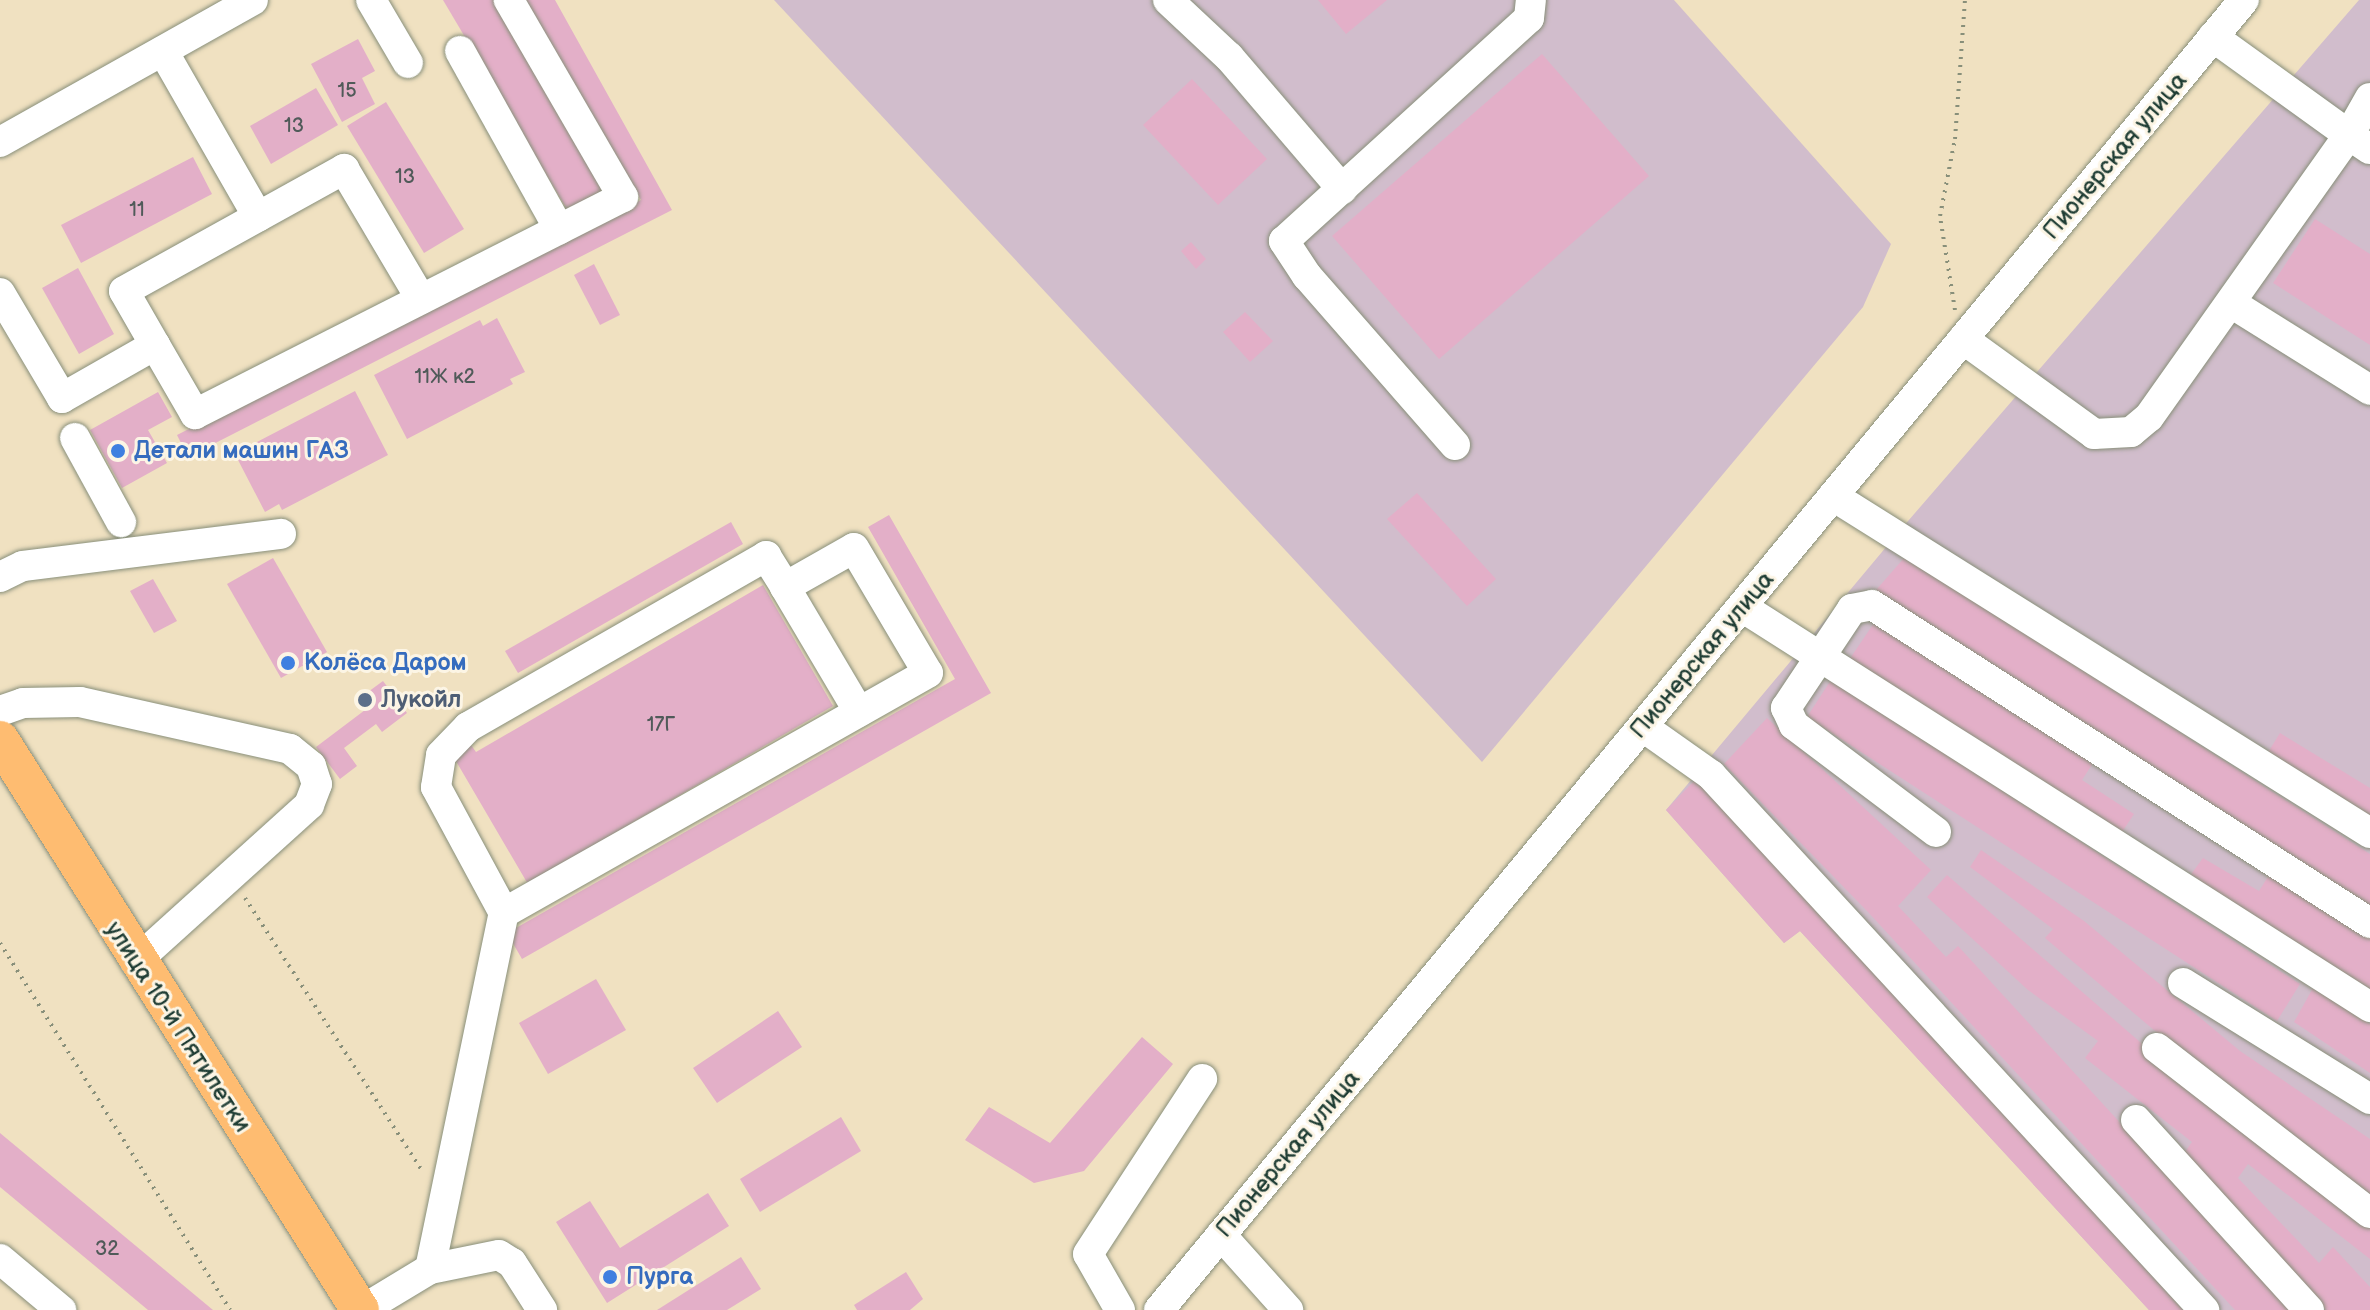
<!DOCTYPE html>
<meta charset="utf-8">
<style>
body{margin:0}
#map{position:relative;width:2370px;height:1310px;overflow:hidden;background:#f0e1c1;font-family:"Balsamiq Sans",sans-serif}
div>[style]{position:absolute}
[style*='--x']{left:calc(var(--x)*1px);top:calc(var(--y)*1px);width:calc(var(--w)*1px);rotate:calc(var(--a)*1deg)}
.industrial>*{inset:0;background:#d1bdcc}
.building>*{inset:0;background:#e3afc8}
.path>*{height:4px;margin-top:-2px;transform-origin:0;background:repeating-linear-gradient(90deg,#888f7a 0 2px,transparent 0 8px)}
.roads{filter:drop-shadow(0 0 2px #888f7a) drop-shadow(0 0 2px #888f7a)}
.minor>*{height:30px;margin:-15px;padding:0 15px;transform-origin:15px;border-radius:15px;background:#fff}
.major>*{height:38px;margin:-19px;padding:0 19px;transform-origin:19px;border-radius:19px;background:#febc71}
.dots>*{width:22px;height:22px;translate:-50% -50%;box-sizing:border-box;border:4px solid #fcf5e5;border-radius:50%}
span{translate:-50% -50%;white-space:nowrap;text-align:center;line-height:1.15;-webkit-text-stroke:6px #fcf5e5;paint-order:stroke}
.number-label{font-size:20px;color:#505a59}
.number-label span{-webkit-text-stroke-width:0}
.street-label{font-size:24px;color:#1f3d34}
.shop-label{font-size:24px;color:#366cbe;font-weight:700}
.left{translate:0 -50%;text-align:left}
.service-label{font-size:24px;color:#4e5e75;font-weight:700}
</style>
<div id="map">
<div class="industrial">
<i style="clip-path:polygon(774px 0,1674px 0,1891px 244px,1863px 307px,1482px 762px)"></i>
<i style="clip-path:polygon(2359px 0,2370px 0,2370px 1310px,2149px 1310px,1800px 931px,1784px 943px,1666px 810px,1902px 528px)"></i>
</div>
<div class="building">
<i style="clip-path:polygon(443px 0,494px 0,606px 191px,569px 213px)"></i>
<i style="clip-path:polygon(525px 0,555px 0,672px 210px,188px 457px,177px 435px,641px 200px)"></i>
<i style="clip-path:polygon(1318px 0,1387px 0,1346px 34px)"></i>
<i style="clip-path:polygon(358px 39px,375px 71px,362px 78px,375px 104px,342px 122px,311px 64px)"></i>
<i style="clip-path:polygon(1542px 54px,1649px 176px,1439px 359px,1332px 236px)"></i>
<i style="clip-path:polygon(1192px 79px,1267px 159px,1218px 205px,1143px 125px)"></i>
<i style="clip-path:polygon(316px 88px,338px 125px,271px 164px,250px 126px)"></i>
<i style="clip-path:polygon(386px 102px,464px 229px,424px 253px,347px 126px)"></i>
<i style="clip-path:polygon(193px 157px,212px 194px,81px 263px,61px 225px)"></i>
<i style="clip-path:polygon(2315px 219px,2370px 254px,2370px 345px,2273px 283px)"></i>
<i style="clip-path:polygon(1191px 242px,1206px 259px,1196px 269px,1181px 251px)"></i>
<i style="clip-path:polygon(594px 264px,620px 315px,600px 325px,574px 275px)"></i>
<i style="clip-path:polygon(78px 268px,114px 334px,79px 354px,42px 288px)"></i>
<i style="clip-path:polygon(1245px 312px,1273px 341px,1250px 362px,1223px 332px)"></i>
<i style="clip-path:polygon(497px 318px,525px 372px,510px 379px,513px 384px,407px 439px,374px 375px,480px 320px,483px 326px)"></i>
<i style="clip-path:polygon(355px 391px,388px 455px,282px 510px,279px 504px,265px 512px,237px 458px,251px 451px,249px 446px)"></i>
<i style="clip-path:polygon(158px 392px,172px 417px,148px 430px,167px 463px,122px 488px,90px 430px)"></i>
<i style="clip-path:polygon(1417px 493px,1496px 579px,1467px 606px,1387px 519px)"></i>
<i style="clip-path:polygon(889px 515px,991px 693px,522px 959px,507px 933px,955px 679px,868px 527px)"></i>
<i style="clip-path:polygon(731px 522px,743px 544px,518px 673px,505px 651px)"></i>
<i style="clip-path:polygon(1905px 557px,2370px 854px,2370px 910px,1876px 590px)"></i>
<i style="clip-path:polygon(273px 558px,327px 652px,281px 678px,227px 584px)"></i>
<i style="clip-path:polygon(153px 579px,177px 621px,154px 633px,130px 591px)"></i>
<i style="clip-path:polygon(763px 585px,833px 706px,546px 873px,532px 891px,453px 756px,471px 745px,476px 752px)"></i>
<i style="clip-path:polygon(1874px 623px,2095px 760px,2082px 780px,2134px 814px,2122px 832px,1849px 660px)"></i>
<i style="clip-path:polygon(1831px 680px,2300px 984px,2277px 1021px,1807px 717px)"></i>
<i style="clip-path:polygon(383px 681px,407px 713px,382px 732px,376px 724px,344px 748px,357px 766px,340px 779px,316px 747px,365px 710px,357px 700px)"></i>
<i style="clip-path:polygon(1767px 718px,1931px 870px,1898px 906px,1946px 957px,1958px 946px,2292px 1310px,2235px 1310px,1868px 912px,1724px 764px)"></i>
<i style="clip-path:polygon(2280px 733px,2370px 788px,2370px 817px,2267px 754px)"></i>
<i style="clip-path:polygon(1696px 779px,2183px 1310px,2149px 1310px,1800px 931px,1784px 943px,1666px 810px)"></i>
<i style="clip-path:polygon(1981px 850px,2084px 921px,2240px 1051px,2370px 1139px,2370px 1197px,2161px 1036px,2045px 938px,2053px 929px,1970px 867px)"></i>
<i style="clip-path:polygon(2203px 858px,2259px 891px,2271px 872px,2370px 932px,2370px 989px,2189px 877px)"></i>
<i style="clip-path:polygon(1947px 875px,2229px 1119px,2370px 1228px,2370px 1259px,2248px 1164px,2238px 1178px,2319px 1263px,2333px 1247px,2370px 1287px,2370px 1310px,2326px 1310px,2182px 1156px,2192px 1142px,2085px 1058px,2098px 1041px,2028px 990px,1927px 897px)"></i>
<i style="clip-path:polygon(596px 979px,626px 1030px,548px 1074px,519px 1023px)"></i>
<i style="clip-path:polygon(2313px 988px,2370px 1024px,2370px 1073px,2294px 1022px)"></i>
<i style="clip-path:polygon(778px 1011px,802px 1047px,717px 1103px,693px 1068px)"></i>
<i style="clip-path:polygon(1142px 1037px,1173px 1064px,1084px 1171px,1034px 1183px,965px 1140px,989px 1107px,1050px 1143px)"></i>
<i style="clip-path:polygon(841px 1117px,861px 1151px,760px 1212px,740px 1179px)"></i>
<i style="clip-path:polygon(0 1133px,213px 1310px,148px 1310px,0 1187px)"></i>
<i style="clip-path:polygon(708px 1193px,729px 1226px,607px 1303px,556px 1222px,590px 1201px,620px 1248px)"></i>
<i style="clip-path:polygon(741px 1257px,761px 1289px,727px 1310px,657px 1310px)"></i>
<i style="clip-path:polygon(906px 1272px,923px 1299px,910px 1310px,857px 1310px,854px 1305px)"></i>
</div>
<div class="path">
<i style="--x:1955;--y:310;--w:95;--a:-99.1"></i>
<i style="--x:1940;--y:216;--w:78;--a:-79"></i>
<i style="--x:1955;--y:139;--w:139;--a:-85.9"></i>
<i style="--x:245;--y:898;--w:327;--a:57"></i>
<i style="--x:0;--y:943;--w:433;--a:57.9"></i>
</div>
<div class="roads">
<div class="minor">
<i style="--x:371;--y:0;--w:73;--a:59.6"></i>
<i style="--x:1168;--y:0;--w:83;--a:43.1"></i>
<i style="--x:1229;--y:57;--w:174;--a:49.4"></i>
<i style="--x:163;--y:51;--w:191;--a:60.2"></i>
<i style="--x:460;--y:51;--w:204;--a:60.9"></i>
<i style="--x:2370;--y:98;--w:43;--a:119.6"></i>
<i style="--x:2349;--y:135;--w:25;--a:34"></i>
<i style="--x:0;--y:142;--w:290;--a:-29.3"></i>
<i style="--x:0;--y:293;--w:122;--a:59.4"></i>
<i style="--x:62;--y:398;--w:107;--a:-29.7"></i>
<i style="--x:155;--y:345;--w:80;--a:59.9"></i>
<i style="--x:195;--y:414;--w:480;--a:-26.9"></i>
<i style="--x:623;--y:197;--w:228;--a:-120.1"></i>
<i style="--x:2231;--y:303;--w:164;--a:32"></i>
<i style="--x:1963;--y:339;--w:162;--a:35.9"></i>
<i style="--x:2094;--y:434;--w:37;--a:-3"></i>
<i style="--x:2131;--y:432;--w:23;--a:-40"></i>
<i style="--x:2149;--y:417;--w:346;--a:-54.7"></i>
<i style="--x:2349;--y:135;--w:168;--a:-144.2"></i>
<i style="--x:155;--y:345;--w:62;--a:-119.9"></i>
<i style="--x:124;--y:291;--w:252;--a:-29"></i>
<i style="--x:344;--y:169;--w:151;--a:59.4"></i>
<i style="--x:75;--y:438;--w:96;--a:61.3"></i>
<i style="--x:1455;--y:445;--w:225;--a:-131.2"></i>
<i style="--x:1307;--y:276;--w:42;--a:-123.3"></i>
<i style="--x:1284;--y:241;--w:331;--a:-42.3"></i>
<i style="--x:1529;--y:18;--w:18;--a:-84"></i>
<i style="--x:1833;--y:496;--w:634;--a:32.11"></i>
<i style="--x:0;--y:577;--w:25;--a:-26"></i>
<i style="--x:23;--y:566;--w:260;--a:-7.1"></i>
<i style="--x:785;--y:587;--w:145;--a:59.4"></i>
<i style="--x:1742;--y:607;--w:745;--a:32.49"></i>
<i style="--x:0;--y:711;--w:24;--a:-19"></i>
<i style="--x:23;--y:703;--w:57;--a:-1"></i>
<i style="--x:80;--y:702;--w:215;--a:12.6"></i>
<i style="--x:290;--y:749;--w:27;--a:39"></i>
<i style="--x:311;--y:766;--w:19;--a:72"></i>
<i style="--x:317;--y:784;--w:22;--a:111"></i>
<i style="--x:309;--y:805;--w:234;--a:137.9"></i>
<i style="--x:1643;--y:727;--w:83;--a:35.2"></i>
<i style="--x:1711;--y:775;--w:728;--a:47.34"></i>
<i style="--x:1936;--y:832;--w:178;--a:-143"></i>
<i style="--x:1794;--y:725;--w:19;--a:-115"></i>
<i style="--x:1786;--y:708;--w:119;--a:-56.3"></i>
<i style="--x:1852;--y:609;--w:20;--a:-11"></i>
<i style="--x:1872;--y:605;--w:591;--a:32.56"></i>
<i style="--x:2183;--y:983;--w:220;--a:31.8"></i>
<i style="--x:2157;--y:1048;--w:269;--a:37.8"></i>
<i style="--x:2136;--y:1120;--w:257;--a:47.7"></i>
<i style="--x:1221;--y:1235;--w:101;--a:48.2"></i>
<i style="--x:0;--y:1259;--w:80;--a:39.9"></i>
<i style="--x:430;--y:1269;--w:364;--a:-78.3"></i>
<i style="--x:504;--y:913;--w:143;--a:-118.4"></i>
<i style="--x:436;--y:787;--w:32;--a:-81"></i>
<i style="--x:441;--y:755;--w:39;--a:-46"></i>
<i style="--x:468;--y:727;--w:344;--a:-29.8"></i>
<i style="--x:766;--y:556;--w:36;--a:58"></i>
<i style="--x:785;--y:587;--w:79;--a:-29.5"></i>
<i style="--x:854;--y:548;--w:145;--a:59.4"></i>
<i style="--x:928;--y:673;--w:487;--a:150.5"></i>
<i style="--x:362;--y:1310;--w:79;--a:-31.1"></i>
<i style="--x:430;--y:1269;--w:70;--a:-11.5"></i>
<i style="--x:499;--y:1255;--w:15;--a:32"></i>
<i style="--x:512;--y:1263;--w:56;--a:57.4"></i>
<i style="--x:1120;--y:1310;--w:64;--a:-119.7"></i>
<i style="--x:1088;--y:1254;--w:209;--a:-56.9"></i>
<i style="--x:1159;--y:1310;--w:1701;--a:-50.37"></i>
</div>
<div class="major">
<i style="--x:0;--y:740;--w:674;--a:57.72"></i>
</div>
</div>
<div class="dots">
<i style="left:118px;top:451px;background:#3f7fe0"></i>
<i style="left:288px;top:663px;background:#3f7fe0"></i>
<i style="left:365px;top:700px;background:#5c6f8a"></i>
<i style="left:610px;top:1277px;background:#3f7fe0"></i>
</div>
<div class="number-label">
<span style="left:347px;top:91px">15</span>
<span style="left:294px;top:126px">13</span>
<span style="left:405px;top:177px">13</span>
<span style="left:137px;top:210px">11</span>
<span style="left:445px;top:377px">11Ж к2</span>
<span style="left:661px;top:725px">17Г</span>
<span style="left:107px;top:1249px">32</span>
</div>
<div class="street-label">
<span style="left:2115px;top:156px;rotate:-50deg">Пионерская улица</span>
<span style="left:1702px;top:655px;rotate:-50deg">Пионерская улица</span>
<span style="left:178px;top:1027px;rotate:57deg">улица 10-й Пятилетки</span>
<span style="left:1288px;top:1154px;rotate:-50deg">Пионерская улица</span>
</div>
<div class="shop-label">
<span class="left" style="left:134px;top:451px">Детали машин ГАЗ</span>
<span class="left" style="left:304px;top:663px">Колёса Даром</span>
<span class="left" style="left:626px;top:1277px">Пурга</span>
</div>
<div class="service-label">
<span class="left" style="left:381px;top:700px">Лукойл</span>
</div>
</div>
